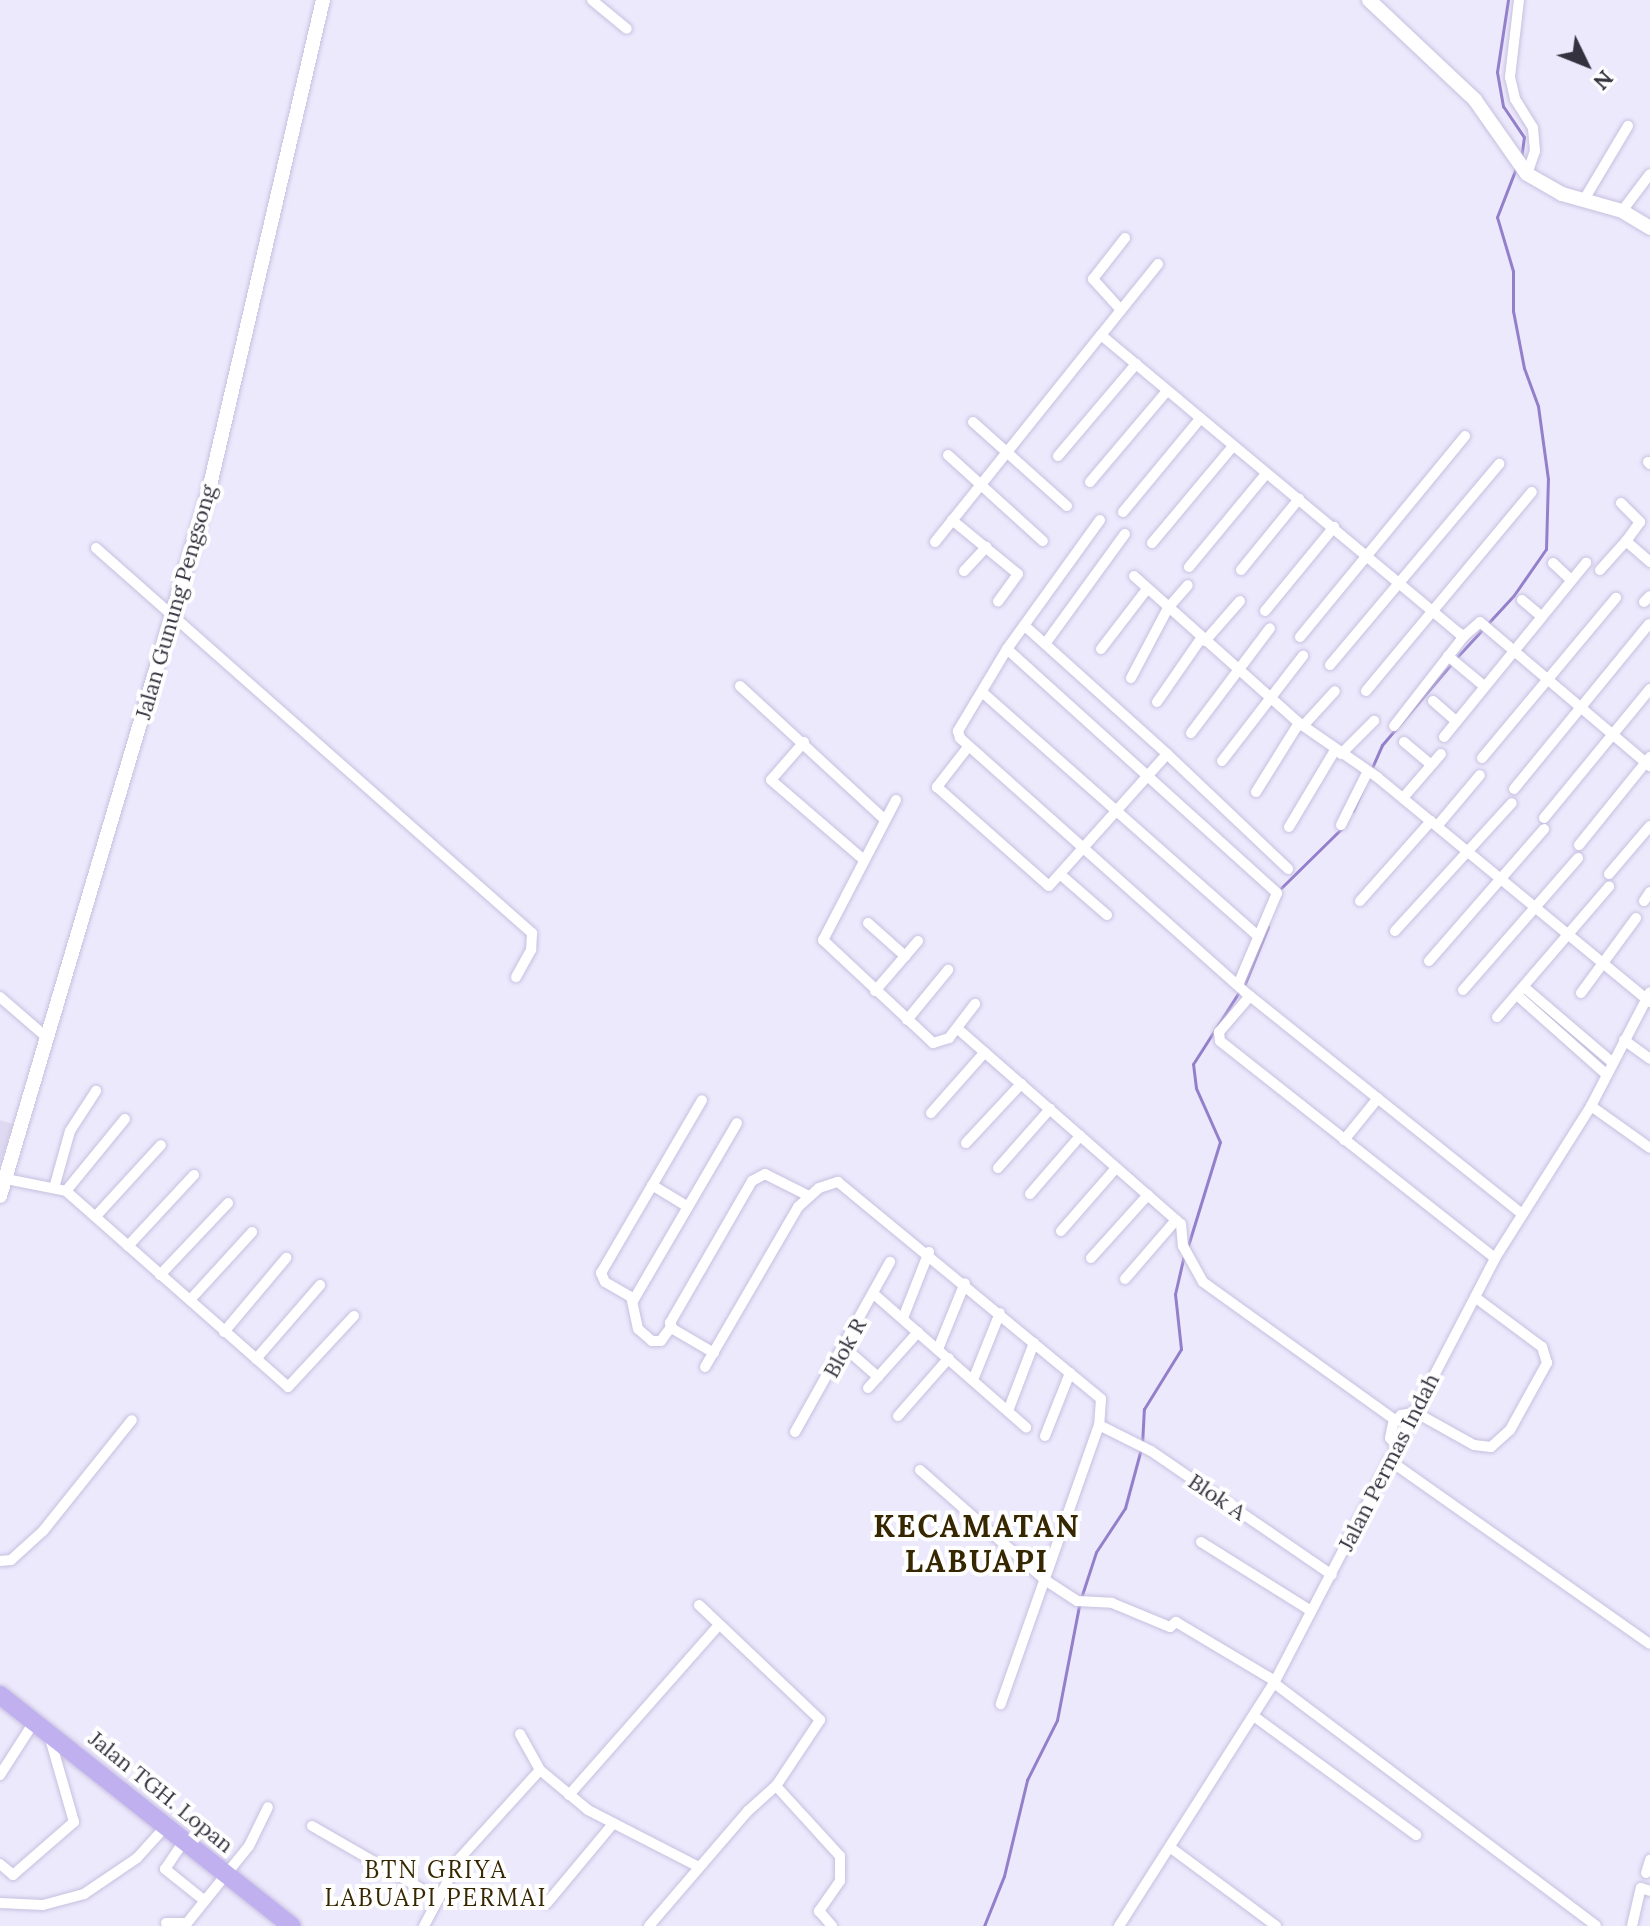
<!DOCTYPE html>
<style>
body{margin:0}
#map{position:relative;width:1650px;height:1926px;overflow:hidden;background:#ede9fd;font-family:Lora,serif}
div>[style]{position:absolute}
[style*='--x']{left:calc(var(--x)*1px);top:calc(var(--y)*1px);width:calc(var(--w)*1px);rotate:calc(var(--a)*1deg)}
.built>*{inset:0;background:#dfdaf2}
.stream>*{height:3px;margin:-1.5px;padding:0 1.5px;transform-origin:1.5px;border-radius:1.5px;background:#947fcb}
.roads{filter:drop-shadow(0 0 2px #c7c0df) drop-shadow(0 0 2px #c7c0df)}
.street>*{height:10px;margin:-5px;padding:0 5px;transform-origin:5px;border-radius:5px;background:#fff}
.secondary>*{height:14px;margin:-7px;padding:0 7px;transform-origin:7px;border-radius:7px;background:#fff}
.highway>*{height:18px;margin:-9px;padding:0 9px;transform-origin:9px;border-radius:9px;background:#c0b0f0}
span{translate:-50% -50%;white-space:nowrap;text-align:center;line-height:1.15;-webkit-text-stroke:8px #fff;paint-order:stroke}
.street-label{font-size:22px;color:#34323e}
.neighbourhood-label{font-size:24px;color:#372700;letter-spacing:2px}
.district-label{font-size:30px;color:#372700;font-weight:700;letter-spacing:2px}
.north{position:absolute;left:1546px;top:24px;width:80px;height:80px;-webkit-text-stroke:6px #fff;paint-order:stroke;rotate:133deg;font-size:22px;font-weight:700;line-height:32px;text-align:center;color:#34323e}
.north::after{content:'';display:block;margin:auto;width:28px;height:36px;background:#34323e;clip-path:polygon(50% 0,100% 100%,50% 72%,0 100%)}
</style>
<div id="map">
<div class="built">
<i style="clip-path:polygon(0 1120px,13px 1124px,0 1164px)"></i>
</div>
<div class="stream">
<i style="--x:1508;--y:0;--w:73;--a:98.7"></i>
<i style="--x:1497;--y:72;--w:35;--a:80"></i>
<i style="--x:1503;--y:106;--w:37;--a:56"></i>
<i style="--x:1524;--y:137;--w:21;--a:98"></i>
<i style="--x:1457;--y:657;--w:84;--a:-47.4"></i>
<i style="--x:1514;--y:595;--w:56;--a:-55.2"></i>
<i style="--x:1546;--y:549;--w:70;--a:-88.4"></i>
<i style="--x:1548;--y:479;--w:74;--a:-97.8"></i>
<i style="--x:1538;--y:406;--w:40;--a:-110.2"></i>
<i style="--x:1524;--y:368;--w:58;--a:-100.9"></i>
<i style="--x:1513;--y:311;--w:40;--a:-90"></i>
<i style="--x:1513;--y:271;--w:56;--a:-106.5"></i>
<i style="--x:1497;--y:217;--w:53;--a:-68.8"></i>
<i style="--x:1353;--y:811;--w:72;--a:-66.3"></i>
<i style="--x:1382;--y:745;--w:108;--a:-49.5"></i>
<i style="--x:1280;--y:889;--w:87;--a:-44.5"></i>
<i style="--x:1244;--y:986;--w:64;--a:-67.9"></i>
<i style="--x:1187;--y:1249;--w:112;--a:-72.9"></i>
<i style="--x:1220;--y:1142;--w:59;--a:-114"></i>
<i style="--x:1196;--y:1088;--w:24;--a:-97"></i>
<i style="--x:1193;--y:1064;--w:85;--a:-57.4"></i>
<i style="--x:1081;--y:1598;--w:48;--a:-71.9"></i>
<i style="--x:1096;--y:1552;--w:53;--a:-56.6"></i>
<i style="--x:1125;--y:1508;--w:65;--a:-74.9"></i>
<i style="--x:1142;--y:1445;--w:36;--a:-87"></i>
<i style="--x:1144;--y:1409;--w:70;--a:-58.3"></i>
<i style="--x:1181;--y:1349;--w:55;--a:-96.2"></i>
<i style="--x:1175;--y:1294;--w:39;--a:-77"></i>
<i style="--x:984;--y:1926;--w:54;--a:-68.2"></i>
<i style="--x:1004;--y:1876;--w:99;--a:-76.5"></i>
<i style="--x:1027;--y:1780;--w:67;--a:-63.4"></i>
<i style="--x:1057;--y:1720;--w:116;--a:-79.1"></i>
</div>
<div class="roads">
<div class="street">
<i style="--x:592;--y:0;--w:45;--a:39.6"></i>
<i style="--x:1519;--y:0;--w:78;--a:96.7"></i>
<i style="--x:1510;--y:77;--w:23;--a:77"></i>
<i style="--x:1515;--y:99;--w:34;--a:58"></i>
<i style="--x:1533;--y:128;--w:23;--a:85"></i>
<i style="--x:1535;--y:151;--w:24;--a:109"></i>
<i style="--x:1585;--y:198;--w:84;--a:-59.2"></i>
<i style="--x:1622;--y:211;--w:46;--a:-52.9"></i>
<i style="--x:1121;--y:310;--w:42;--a:-132.1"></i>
<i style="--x:1093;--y:279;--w:52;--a:-52"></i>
<i style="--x:1101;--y:335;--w:91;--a:-51.2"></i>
<i style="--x:973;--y:422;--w:126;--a:41.8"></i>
<i style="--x:948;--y:455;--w:128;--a:42.2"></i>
<i style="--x:1058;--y:456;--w:121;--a:-49.7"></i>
<i style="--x:1648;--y:462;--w:3;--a:45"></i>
<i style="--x:1090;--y:482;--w:119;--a:-49.8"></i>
<i style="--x:1621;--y:503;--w:27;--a:45"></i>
<i style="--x:1640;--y:522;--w:24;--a:126"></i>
<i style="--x:1123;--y:512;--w:121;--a:-50.4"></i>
<i style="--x:952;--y:520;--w:85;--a:39.3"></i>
<i style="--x:1018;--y:574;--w:34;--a:126"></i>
<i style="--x:1100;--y:520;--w:159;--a:125.8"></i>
<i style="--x:1007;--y:649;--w:96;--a:120.9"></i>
<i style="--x:958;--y:731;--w:7;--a:74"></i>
<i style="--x:960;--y:738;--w:388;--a:41.7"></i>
<i style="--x:1250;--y:996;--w:347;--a:38.7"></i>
<i style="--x:935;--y:542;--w:265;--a:-51.3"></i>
<i style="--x:1101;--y:335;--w:466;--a:39.8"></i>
<i style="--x:1459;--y:633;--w:6;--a:31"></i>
<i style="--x:1464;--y:636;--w:21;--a:-41"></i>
<i style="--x:1480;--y:622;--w:223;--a:40.3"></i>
<i style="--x:1152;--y:543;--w:126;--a:-50.1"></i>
<i style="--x:96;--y:548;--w:582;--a:41.45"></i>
<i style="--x:532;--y:933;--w:17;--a:93"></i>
<i style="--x:531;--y:950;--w:31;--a:119"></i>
<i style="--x:1553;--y:563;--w:25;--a:43"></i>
<i style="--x:1189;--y:567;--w:121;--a:-50.4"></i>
<i style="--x:1241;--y:570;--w:92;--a:-50.8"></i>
<i style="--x:1600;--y:570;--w:39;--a:-48"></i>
<i style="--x:1626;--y:541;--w:32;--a:41"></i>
<i style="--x:964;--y:571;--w:33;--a:-47"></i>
<i style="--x:1134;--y:576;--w:221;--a:41.7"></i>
<i style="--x:1299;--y:723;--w:95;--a:34.7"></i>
<i style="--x:1377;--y:777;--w:354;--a:39.5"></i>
<i style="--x:1522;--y:600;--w:25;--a:40"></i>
<i style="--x:1644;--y:602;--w:8;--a:-45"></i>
<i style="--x:1265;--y:611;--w:109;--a:-50.6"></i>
<i style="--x:1025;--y:626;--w:191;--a:42"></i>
<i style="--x:1300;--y:637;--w:260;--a:-50.6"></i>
<i style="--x:1205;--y:641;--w:53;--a:-48.8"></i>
<i style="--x:1045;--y:644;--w:136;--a:-54"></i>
<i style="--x:1007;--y:649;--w:364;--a:42.1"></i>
<i style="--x:1277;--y:893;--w:100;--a:113"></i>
<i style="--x:1101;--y:649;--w:76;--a:-52.5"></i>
<i style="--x:1448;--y:656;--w:47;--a:39.8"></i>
<i style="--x:1330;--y:665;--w:263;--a:-49.9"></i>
<i style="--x:1131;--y:678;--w:79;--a:-62.1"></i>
<i style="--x:1168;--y:608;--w:30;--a:-49"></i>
<i style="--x:740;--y:686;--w:197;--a:42.7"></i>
<i style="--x:1366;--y:691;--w:259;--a:-50.2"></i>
<i style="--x:982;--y:692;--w:368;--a:41.5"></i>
<i style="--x:1433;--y:701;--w:30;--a:41"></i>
<i style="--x:1157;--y:702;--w:79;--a:-55.3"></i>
<i style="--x:1303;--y:726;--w:47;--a:-47.6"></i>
<i style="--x:1394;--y:726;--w:114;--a:-52.1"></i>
<i style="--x:1191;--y:733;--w:131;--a:-53"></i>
<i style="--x:1444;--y:737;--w:225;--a:-50.8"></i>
<i style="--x:804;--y:742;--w:50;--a:131"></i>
<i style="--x:771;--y:780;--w:123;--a:40.7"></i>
<i style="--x:1404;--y:742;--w:35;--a:40"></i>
<i style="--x:968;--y:747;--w:51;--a:127.8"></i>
<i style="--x:937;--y:787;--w:149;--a:41.5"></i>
<i style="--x:1049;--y:886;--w:177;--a:-48.2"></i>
<i style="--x:1167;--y:754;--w:167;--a:43.5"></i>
<i style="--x:1341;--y:754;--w:47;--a:-45"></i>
<i style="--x:1482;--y:758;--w:209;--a:-50.1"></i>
<i style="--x:1222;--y:761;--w:133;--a:-52.4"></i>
<i style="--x:1514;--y:789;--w:213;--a:-50.7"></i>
<i style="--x:1256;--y:792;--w:81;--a:-58.1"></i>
<i style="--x:1403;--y:798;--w:58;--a:-49.2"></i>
<i style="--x:896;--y:800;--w:158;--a:117.5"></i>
<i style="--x:823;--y:940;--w:151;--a:43.1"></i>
<i style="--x:933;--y:1043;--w:17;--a:-17"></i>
<i style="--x:949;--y:1038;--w:43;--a:-52.6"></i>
<i style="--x:1544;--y:818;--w:167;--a:-50.6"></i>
<i style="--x:1341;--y:825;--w:60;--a:-63.4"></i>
<i style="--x:1438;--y:825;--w:65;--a:-50"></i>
<i style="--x:1289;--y:827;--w:90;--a:-59.1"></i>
<i style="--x:1579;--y:845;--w:113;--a:-51.1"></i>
<i style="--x:1609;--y:874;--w:63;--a:-49.5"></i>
<i style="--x:1061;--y:875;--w:61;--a:41"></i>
<i style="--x:1360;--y:901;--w:107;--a:-48.4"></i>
<i style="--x:1644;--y:901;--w:11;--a:-56"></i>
<i style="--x:868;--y:923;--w:50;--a:41.7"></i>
<i style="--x:1395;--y:931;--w:173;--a:-47.6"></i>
<i style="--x:1429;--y:961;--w:175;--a:-48.9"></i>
<i style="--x:1524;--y:987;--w:117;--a:40.5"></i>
<i style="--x:1463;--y:990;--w:175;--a:-48.9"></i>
<i style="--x:875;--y:991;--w:66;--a:-49.3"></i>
<i style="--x:1581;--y:993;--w:93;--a:-53.7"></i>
<i style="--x:1517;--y:995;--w:120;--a:41.6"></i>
<i style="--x:1250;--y:996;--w:48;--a:130.7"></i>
<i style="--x:1219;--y:1032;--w:9;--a:84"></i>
<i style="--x:1220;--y:1041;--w:350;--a:38.3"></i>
<i style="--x:0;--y:997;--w:58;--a:40.8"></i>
<i style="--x:1497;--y:1017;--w:172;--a:-49.3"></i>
<i style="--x:907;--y:1020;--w:65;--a:-50.6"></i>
<i style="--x:958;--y:1029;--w:296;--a:41.2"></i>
<i style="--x:1181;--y:1224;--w:22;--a:85"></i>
<i style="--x:1183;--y:1246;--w:41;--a:60.9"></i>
<i style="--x:1203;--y:1282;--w:236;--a:35.7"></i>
<i style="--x:1624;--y:1040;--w:32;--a:36"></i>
<i style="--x:1591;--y:1106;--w:72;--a:35.4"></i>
<i style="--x:931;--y:1113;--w:81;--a:-48.5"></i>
<i style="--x:1344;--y:1140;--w:54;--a:-51"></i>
<i style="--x:966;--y:1143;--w:81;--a:-47"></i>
<i style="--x:998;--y:1168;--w:79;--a:-48.6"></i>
<i style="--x:6;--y:1179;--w:61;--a:11.3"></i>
<i style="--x:66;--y:1191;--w:296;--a:41.4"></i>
<i style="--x:288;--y:1387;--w:97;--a:-47.1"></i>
<i style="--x:652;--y:1185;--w:42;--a:31.4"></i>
<i style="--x:54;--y:1188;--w:59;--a:-74.3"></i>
<i style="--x:70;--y:1131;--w:48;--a:-57"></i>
<i style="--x:66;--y:1191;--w:93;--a:-50.7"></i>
<i style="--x:1030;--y:1194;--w:77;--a:-49.2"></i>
<i style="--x:96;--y:1216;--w:96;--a:-47.5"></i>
<i style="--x:1061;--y:1231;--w:84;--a:-48.9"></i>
<i style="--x:128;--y:1246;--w:97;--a:-47.1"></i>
<i style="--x:1091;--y:1258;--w:85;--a:-47.9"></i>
<i style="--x:160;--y:1275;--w:99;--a:-46.6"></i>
<i style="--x:1125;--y:1279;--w:78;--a:-49.2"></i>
<i style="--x:875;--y:1295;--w:201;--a:41.2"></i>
<i style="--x:190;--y:1300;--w:92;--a:-47.6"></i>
<i style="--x:633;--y:1301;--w:206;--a:-59.7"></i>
<i style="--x:903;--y:1318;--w:71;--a:-68.5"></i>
<i style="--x:671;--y:1327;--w:17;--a:126"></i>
<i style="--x:661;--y:1341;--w:9;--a:180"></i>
<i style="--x:652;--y:1341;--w:18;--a:-139"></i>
<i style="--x:638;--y:1329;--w:33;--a:-102"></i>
<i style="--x:631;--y:1297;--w:30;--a:-150"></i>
<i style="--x:605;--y:1282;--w:10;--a:-114"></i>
<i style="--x:601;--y:1273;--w:200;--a:-59.7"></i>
<i style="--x:224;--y:1332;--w:97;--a:-50"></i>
<i style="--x:845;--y:1348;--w:44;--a:41.3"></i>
<i style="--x:938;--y:1349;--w:71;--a:-67.8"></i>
<i style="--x:714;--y:1353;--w:48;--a:-149.7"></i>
<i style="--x:673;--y:1329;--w:7;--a:-117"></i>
<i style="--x:670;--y:1323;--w:164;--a:-60"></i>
<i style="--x:752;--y:1181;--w:15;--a:-28"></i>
<i style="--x:765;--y:1174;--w:49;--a:26.6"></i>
<i style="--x:256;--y:1359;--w:98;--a:-49.1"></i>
<i style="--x:705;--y:1367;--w:185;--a:-59.8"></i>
<i style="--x:798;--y:1207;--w:28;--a:-42"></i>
<i style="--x:819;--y:1188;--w:20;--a:-18"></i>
<i style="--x:838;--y:1182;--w:341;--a:39.5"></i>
<i style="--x:1101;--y:1399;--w:26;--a:94"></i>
<i style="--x:1099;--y:1425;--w:296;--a:109.4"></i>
<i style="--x:973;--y:1380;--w:72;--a:-68.1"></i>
<i style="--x:868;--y:1388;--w:75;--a:-48.2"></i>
<i style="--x:1008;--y:1411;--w:73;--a:-69.1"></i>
<i style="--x:1413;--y:1411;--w:70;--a:29.1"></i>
<i style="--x:1474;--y:1445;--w:17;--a:7"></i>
<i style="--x:1491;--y:1447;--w:25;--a:-42"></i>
<i style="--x:1510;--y:1430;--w:77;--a:-61.1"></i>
<i style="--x:1547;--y:1363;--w:17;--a:-107"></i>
<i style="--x:1542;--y:1347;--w:82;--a:-143.4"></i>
<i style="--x:898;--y:1416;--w:77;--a:-48.7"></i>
<i style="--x:1099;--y:1425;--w:58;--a:26.6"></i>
<i style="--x:1151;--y:1451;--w:219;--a:34.4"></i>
<i style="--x:795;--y:1432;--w:195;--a:-60.8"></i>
<i style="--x:1045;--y:1436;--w:68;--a:-68.4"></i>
<i style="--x:1396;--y:1445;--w:9;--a:-131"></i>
<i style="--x:1390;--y:1438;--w:14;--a:-78"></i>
<i style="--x:1393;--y:1424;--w:12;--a:-48"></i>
<i style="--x:1401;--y:1415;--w:11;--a:-10"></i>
<i style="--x:1389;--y:1460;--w:319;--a:35.2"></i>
<i style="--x:920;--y:1470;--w:167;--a:41.3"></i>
<i style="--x:1045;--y:1580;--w:38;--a:33"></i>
<i style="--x:1077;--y:1601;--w:35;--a:3"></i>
<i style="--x:1112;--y:1603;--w:63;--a:22.5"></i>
<i style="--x:1170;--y:1627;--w:8;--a:-40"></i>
<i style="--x:1176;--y:1622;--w:115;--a:30.8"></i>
<i style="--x:1201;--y:1542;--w:130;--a:32.1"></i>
<i style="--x:0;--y:1561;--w:11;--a:-5"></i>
<i style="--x:11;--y:1560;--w:43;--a:-42.2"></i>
<i style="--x:43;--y:1531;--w:142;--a:-51.3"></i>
<i style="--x:699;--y:1605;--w:167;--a:43.5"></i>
<i style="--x:820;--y:1720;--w:79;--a:123.7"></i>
<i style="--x:1274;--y:1683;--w:403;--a:37"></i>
<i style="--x:1255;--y:1717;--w:200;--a:36.2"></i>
<i style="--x:520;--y:1734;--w:41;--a:60.9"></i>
<i style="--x:540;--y:1770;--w:62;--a:39.8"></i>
<i style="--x:588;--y:1810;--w:125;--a:27.2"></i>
<i style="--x:0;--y:1775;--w:63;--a:-57.3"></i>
<i style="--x:569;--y:1795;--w:227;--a:-48.6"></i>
<i style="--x:312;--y:1826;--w:146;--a:29.9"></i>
<i style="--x:184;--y:1841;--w:34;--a:124"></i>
<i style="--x:165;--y:1869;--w:51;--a:38.7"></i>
<i style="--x:1171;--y:1848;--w:131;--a:36.6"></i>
<i style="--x:0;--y:1864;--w:17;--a:40"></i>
<i style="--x:13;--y:1875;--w:81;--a:-41"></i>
<i style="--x:74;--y:1822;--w:91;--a:-106"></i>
<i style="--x:1646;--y:1873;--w:14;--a:-73"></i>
<i style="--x:0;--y:1903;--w:43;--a:2.7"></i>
<i style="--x:43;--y:1905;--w:42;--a:-15"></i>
<i style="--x:84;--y:1894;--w:64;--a:-34.2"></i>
<i style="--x:137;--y:1858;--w:43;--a:-47.8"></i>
<i style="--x:547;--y:1903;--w:102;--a:-50.2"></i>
<i style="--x:166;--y:1923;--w:21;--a:0"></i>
<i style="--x:187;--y:1923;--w:99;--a:-51.2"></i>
<i style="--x:249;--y:1846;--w:43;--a:-64"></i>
<i style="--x:424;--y:1926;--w:77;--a:-62.1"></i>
<i style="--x:460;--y:1858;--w:119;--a:-47.7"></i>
<i style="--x:649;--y:1926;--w:152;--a:-49.3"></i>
<i style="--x:748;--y:1811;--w:38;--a:-42"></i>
<i style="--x:776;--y:1786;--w:95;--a:47.6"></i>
<i style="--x:840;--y:1856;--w:25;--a:90"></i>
<i style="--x:840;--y:1881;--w:37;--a:125"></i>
<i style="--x:819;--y:1911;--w:20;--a:49"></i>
<i style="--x:1119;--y:1926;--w:288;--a:-57.5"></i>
<i style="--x:1274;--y:1683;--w:479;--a:-62.5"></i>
<i style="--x:1495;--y:1258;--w:180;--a:-57.7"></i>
<i style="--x:1591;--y:1106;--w:128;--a:-62.6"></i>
<i style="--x:1632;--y:1926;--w:39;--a:-77"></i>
<i style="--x:1641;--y:1888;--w:9;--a:18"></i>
</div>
<div class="secondary">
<i style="--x:1369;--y:0;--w:146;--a:43.3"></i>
<i style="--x:1475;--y:100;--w:90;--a:54.9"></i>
<i style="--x:1527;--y:174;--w:40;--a:29.7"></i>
<i style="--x:1562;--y:194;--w:62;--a:15.8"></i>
<i style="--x:1622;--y:211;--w:33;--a:31"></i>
<i style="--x:0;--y:1196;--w:732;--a:-73.5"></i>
<i style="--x:208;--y:494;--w:507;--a:-76.9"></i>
</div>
<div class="highway">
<i style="--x:0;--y:1695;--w:372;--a:38.4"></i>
</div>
</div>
<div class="street-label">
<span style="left:176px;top:602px;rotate:-74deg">Jalan Gunung Pengsong</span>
<span style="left:845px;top:1348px;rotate:-61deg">Blok R</span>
<span style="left:1389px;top:1462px;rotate:-63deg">Jalan Permas Indah</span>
<span style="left:1217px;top:1497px;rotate:34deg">Blok A</span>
<span style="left:161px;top:1792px;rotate:39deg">Jalan TGH. Lopan</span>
</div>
<div class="neighbourhood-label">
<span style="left:436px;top:1884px">BTN GRIYA<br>LABUAPI PERMAI</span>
</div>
<div class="district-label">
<span style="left:977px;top:1543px">KECAMATAN<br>LABUAPI</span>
</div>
<div class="north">N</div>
</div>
